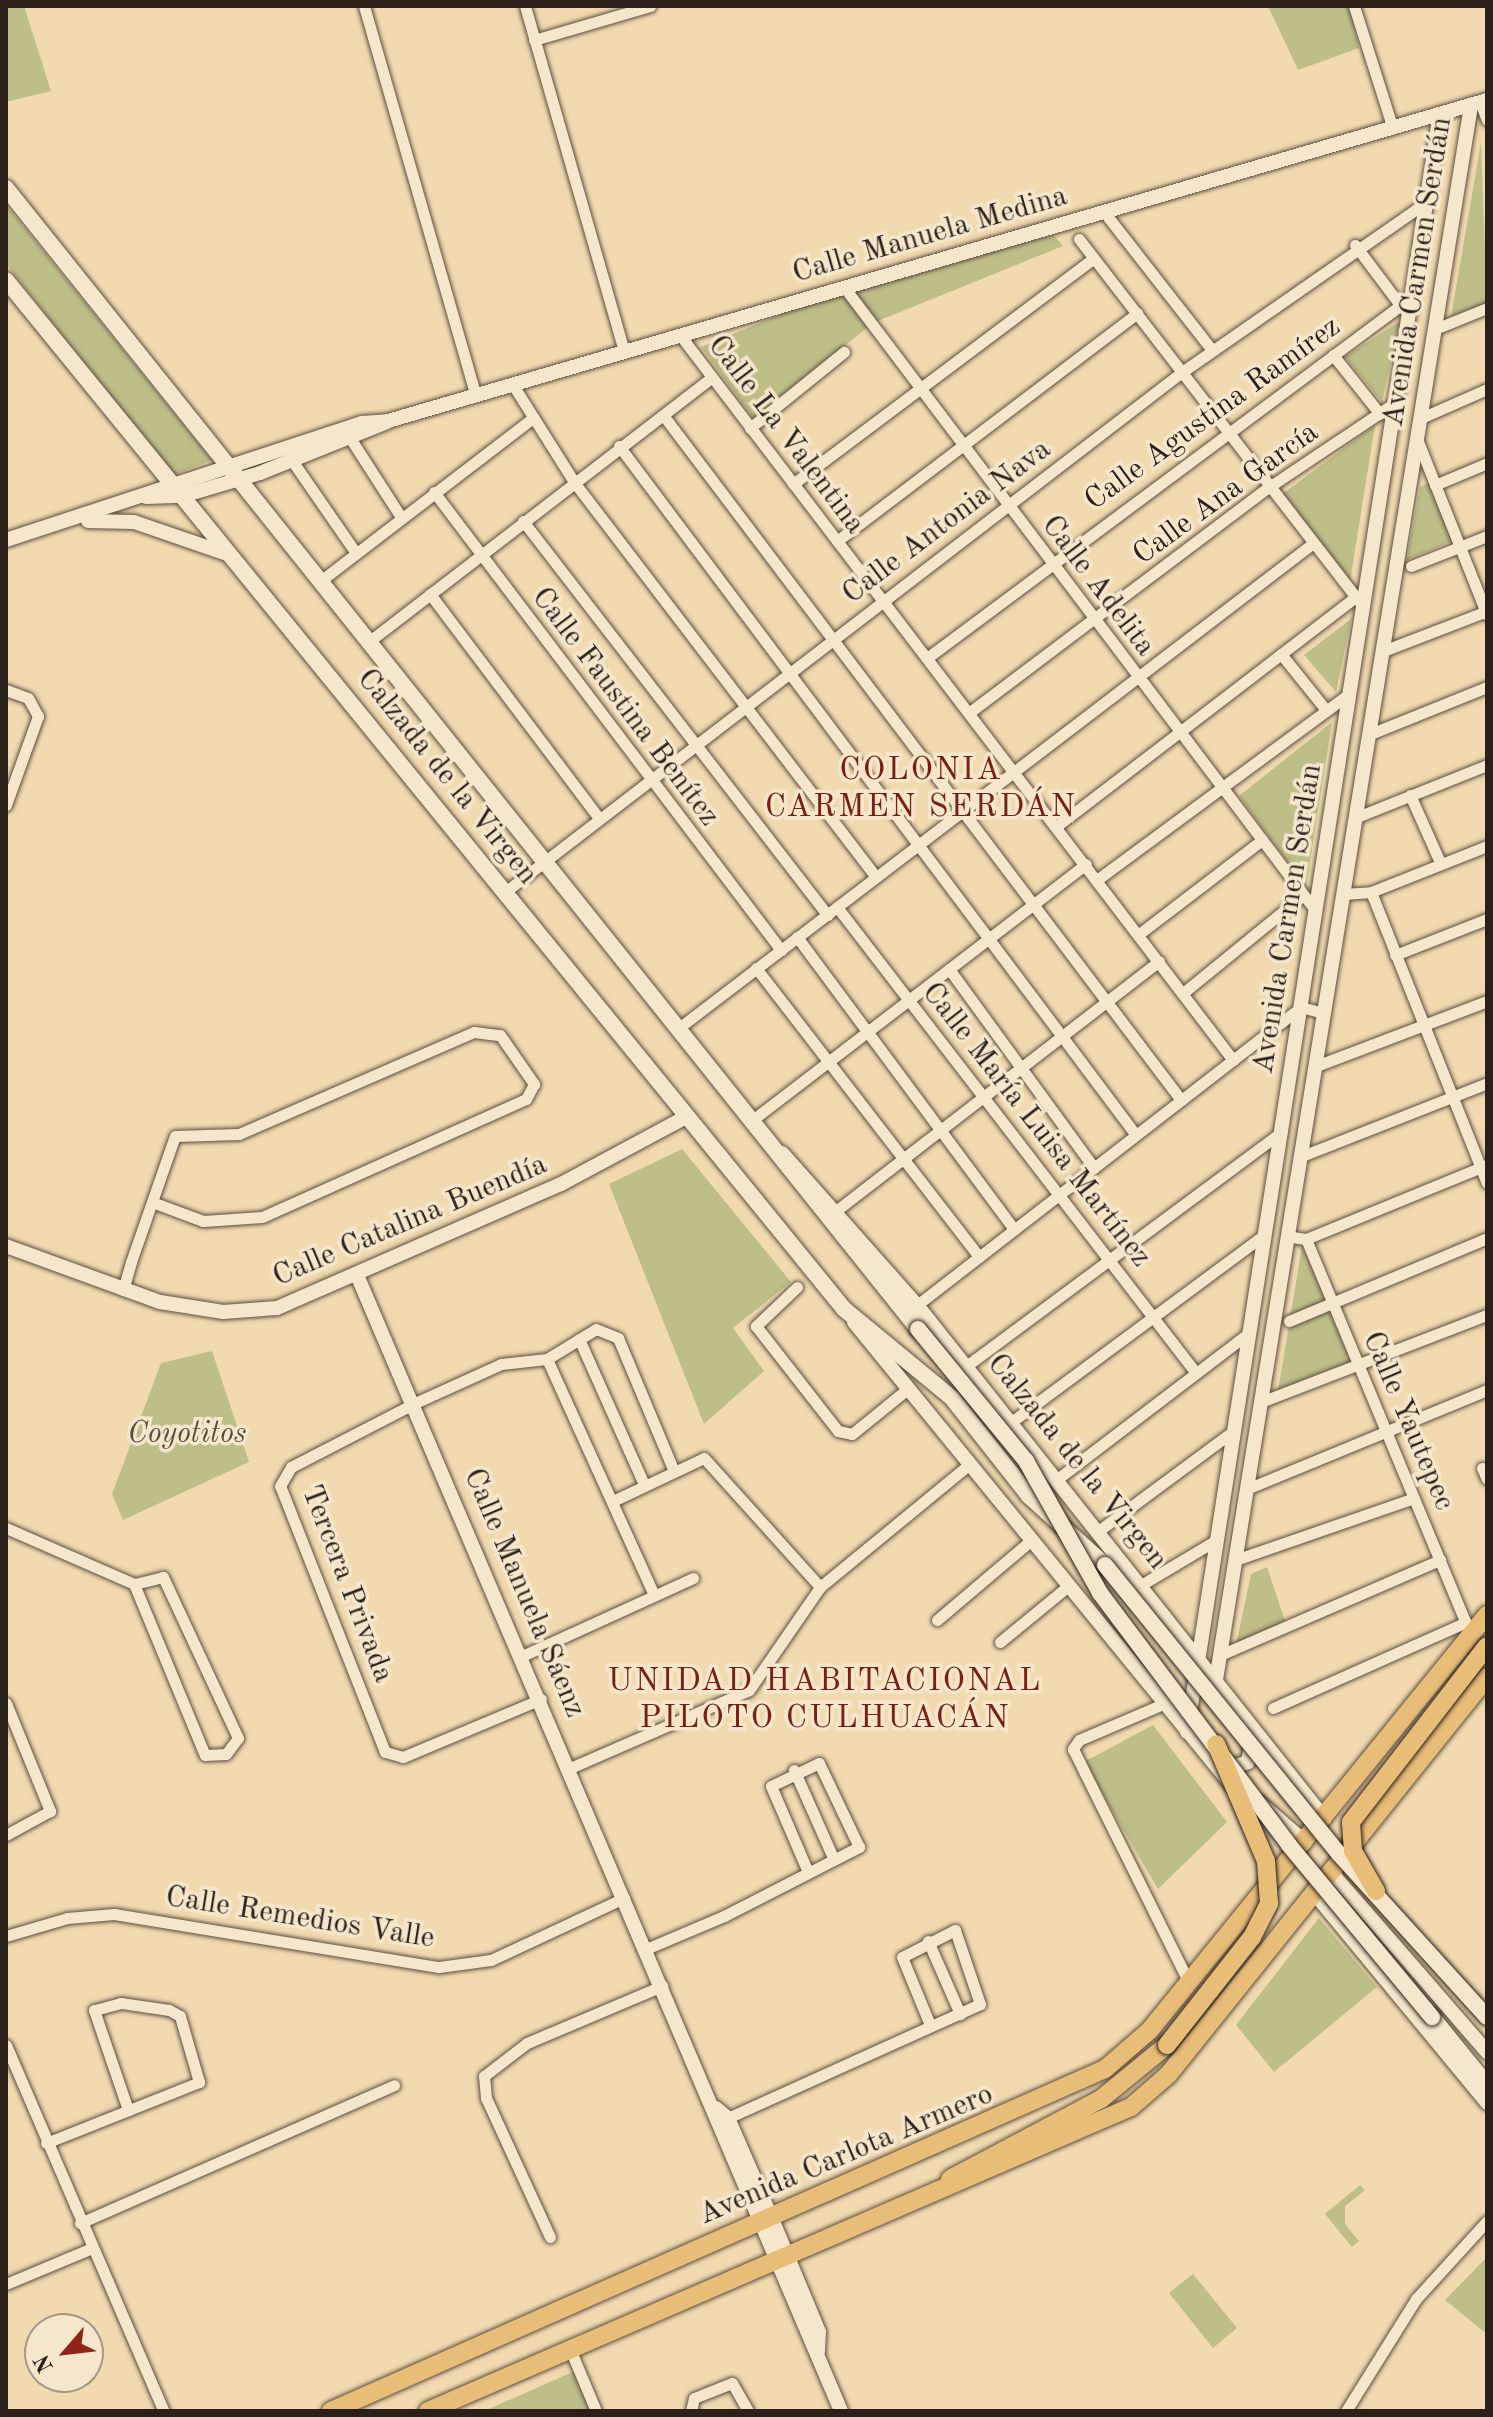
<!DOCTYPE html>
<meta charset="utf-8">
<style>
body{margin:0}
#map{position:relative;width:1493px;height:2417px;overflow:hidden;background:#f1dab0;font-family:"Old Standard TT",serif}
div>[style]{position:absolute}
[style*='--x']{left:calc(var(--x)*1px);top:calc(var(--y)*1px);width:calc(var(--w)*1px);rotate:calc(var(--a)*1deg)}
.green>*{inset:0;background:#bebe88}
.roads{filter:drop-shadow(0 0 2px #5c4e40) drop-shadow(0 0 2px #5c4e40)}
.minor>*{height:11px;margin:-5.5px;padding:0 5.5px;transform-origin:5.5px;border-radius:5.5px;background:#f6e7cc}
.tertiary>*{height:14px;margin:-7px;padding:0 7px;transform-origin:7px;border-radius:7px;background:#f6e7cc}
.secondary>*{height:16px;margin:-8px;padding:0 8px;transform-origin:8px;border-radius:8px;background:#f6e7cc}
.primary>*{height:18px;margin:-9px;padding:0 9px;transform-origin:9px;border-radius:9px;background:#e8bd78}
.bridges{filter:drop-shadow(0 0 2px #2b1f1a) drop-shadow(0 0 2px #2b1f1a)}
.secondary-bridge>*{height:16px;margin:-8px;padding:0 8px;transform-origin:8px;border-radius:8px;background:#f6e7cc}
.primary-bridge>*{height:18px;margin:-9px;padding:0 9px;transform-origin:9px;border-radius:9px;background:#e8bd78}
span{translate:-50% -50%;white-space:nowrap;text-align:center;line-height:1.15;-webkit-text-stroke:7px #f6e7cc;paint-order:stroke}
.street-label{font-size:30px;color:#2b1f1a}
.park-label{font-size:30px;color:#574f3b;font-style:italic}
.neighbourhood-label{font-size:32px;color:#7a1f14;letter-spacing:2px}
.frame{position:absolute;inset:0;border:8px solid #2b1f1a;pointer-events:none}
.north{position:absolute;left:24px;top:2313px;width:80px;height:80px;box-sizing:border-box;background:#f6e7cc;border:2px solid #a59785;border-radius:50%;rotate:242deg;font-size:22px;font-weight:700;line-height:32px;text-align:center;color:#2b1f1a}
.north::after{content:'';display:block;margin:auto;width:28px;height:36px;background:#8f2418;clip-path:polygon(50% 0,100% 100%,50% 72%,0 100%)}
</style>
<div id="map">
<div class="green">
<i style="clip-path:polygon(6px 6px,24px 6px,51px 91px,6px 102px)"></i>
<i style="clip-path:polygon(1268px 6px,1350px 6px,1359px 48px,1298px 70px)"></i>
<i style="clip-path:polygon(1481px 142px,1487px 303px,1451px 317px)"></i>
<i style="clip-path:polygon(6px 205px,212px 460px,173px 475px,6px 264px)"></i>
<i style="clip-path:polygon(1051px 232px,1063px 246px,873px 323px,753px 418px,701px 347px,821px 298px)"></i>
<i style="clip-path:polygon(1400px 321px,1382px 402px,1345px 357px)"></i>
<i style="clip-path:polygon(1375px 425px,1350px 582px,1281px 495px)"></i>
<i style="clip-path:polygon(1429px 483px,1454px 540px,1407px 560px,1420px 487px)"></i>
<i style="clip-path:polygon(1351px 619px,1336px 692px,1304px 655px)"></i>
<i style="clip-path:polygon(1332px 722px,1306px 887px,1239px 796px)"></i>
<i style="clip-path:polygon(682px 1149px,791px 1282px,733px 1328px,764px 1371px,704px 1424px,609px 1184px)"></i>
<i style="clip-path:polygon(1302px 1246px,1355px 1363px,1278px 1391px)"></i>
<i style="clip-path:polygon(212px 1351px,249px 1462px,123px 1520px,112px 1494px,161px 1363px)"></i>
<i style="clip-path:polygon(1267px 1567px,1285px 1621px,1236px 1645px,1251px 1574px)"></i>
<i style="clip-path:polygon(1153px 1725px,1227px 1822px,1158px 1889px,1084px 1762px)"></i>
<i style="clip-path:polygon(1319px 1918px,1377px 1987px,1274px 2072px,1236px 2025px)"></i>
<i style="clip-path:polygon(1360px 2185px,1365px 2190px,1345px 2206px,1345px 2224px,1359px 2241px,1352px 2247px,1325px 2214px)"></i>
<i style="clip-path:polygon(1487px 2257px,1487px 2334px,1445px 2300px)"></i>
<i style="clip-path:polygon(1193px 2274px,1237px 2328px,1213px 2348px,1169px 2293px)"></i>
<i style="clip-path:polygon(575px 2371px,593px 2411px,484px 2411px)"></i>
</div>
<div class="roads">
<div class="minor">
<i style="--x:364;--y:6;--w:406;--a:74"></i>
<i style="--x:525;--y:6;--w:359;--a:74"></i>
<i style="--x:1354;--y:6;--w:126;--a:72.4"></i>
<i style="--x:534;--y:40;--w:121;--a:-16.3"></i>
<i style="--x:1480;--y:102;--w:19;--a:69"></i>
<i style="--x:1108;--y:217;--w:169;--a:52"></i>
<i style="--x:1079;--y:239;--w:465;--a:52.3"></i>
<i style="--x:1355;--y:245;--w:75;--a:53.1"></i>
<i style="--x:844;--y:287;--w:782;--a:52.9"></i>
<i style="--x:1435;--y:329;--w:56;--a:-22"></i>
<i style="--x:680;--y:335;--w:912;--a:52.67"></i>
<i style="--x:1333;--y:355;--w:75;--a:51.5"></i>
<i style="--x:513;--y:385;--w:115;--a:57.8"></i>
<i style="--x:574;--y:482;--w:497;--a:52.6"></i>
<i style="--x:663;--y:415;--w:859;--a:52.9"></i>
<i style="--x:1421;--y:418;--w:72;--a:-23.7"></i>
<i style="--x:750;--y:428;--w:121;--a:-39"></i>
<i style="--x:1417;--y:439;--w:189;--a:68.3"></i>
<i style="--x:352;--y:441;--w:90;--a:57.2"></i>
<i style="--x:619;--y:446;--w:861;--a:53.12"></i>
<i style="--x:293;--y:462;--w:111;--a:55.3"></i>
<i style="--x:793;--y:484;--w:376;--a:-36.9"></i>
<i style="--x:1435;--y:485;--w:56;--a:-22.9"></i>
<i style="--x:434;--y:492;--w:575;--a:52.85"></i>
<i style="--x:523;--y:521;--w:498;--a:52.3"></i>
<i style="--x:837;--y:541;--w:377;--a:-37.2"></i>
<i style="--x:1411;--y:566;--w:82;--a:-21.5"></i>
<i style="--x:319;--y:582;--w:270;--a:-37.5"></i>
<i style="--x:430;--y:594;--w:281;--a:53"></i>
<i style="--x:367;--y:643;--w:433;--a:-37.6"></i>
<i style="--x:1383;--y:651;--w:111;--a:-21"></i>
<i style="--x:1281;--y:654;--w:72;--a:51.2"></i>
<i style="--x:927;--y:658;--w:606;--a:-36.68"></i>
<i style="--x:6;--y:690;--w:23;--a:20"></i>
<i style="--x:28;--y:698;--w:21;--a:61"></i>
<i style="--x:38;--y:716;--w:95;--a:109.8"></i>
<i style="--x:970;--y:712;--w:374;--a:-37"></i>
<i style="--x:1269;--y:487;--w:153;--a:-33.8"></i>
<i style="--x:1370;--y:734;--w:126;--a:-21.9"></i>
<i style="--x:1410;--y:795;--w:73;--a:65.9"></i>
<i style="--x:1357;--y:817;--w:140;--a:-21.8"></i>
<i style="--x:1057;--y:826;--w:376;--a:-37.5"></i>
<i style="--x:1098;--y:879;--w:313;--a:-36.4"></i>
<i style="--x:505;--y:892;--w:854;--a:-37.53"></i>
<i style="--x:1182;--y:372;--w:298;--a:-34.8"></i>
<i style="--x:1371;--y:892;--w:125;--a:-21.6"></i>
<i style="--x:1344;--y:894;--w:27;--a:-4"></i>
<i style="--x:1371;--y:892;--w:313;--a:68.3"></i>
<i style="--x:837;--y:907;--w:588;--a:52.39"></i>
<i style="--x:1139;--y:934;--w:155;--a:-37.4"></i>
<i style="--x:797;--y:937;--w:364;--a:53.4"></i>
<i style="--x:1395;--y:955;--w:99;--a:-21.4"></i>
<i style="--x:756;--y:968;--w:365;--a:52.3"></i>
<i style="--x:949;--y:969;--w:246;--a:53.9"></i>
<i style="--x:1183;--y:993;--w:155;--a:-39.2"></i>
<i style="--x:680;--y:1027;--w:795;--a:-37.39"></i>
<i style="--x:1316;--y:1066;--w:183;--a:-20.8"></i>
<i style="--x:755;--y:1118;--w:417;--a:-37.5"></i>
<i style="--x:1302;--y:1156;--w:199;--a:-21.5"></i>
<i style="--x:837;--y:1210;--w:407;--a:-37.7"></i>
<i style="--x:1292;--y:1237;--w:14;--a:8"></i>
<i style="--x:1306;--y:1239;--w:429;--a:67.4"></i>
<i style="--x:1306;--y:1239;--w:195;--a:-22.3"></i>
<i style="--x:797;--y:1287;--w:57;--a:136.4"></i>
<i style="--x:756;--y:1326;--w:133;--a:52"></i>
<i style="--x:838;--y:1431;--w:14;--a:12"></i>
<i style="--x:852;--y:1434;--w:68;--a:-39.1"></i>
<i style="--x:123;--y:1290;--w:29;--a:-74"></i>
<i style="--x:131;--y:1262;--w:133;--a:-70.8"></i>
<i style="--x:175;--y:1136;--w:64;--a:-1.8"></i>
<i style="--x:239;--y:1134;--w:256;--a:-23.5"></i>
<i style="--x:474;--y:1032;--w:26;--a:7"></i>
<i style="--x:500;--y:1035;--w:60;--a:55.2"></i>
<i style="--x:534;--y:1084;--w:17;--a:118"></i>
<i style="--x:526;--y:1099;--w:289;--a:155.9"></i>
<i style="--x:262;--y:1217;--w:59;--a:176.1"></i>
<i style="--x:203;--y:1221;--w:54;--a:-159.6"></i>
<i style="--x:917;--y:1305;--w:486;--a:-37.8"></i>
<i style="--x:1301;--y:1007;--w:24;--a:15"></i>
<i style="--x:1289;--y:1321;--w:215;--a:-22.7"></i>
<i style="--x:579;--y:1339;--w:159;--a:65.9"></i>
<i style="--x:547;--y:1359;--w:259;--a:65.6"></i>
<i style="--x:547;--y:1359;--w:57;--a:-31.5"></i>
<i style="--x:596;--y:1329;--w:24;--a:22"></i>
<i style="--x:618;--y:1338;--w:142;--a:67.2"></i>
<i style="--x:965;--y:1367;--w:394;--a:-36.6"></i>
<i style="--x:1261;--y:1402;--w:242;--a:-21.1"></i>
<i style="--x:1010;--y:1423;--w:317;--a:-36.5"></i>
<i style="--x:1482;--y:1468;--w:12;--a:66"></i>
<i style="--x:1056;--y:1480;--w:243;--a:-37.3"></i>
<i style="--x:1249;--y:1488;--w:257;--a:-22.4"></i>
<i style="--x:615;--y:1500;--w:98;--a:-25.3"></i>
<i style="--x:704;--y:1458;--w:173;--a:48"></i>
<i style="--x:6;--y:1528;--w:140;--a:23.6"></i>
<i style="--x:134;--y:1584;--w:185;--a:67.5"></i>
<i style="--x:205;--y:1755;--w:21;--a:-3"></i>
<i style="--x:226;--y:1754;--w:20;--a:-53"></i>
<i style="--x:238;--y:1738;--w:178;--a:-115"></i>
<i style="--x:163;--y:1577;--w:30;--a:166"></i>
<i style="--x:1097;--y:1532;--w:163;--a:-36.5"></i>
<i style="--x:1238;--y:1559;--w:186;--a:-19.1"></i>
<i style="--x:1141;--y:1585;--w:84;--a:-30.8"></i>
<i style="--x:937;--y:1620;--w:121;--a:-40.3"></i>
<i style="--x:1000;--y:1642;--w:87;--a:-39.4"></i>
<i style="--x:1220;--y:1655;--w:240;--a:-23.4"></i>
<i style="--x:522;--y:1656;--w:188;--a:-24.5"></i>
<i style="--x:541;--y:1699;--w:150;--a:157.2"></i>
<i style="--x:403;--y:1757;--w:19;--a:-164"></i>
<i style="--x:385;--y:1752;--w:286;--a:-111.5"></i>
<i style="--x:280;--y:1486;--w:22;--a:-60"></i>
<i style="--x:291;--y:1467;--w:140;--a:-27.3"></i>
<i style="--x:415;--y:1403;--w:94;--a:-24.4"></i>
<i style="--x:501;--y:1364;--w:46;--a:-6.2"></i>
<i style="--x:6;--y:1703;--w:117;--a:67.8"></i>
<i style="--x:50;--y:1811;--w:50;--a:151.4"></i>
<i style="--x:1163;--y:1704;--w:91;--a:156.8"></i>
<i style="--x:1079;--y:1740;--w:11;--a:124"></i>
<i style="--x:1073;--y:1749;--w:261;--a:63.6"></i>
<i style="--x:1273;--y:1708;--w:211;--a:-24"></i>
<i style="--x:570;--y:1768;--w:195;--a:-23.5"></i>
<i style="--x:749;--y:1690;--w:125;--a:-55.4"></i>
<i style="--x:820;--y:1587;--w:189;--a:-39.4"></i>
<i style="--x:794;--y:1770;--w:98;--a:66"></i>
<i style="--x:6;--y:1936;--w:64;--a:-16.4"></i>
<i style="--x:67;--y:1918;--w:47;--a:-4.9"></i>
<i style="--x:114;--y:1914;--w:329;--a:9.3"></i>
<i style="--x:439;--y:1967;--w:52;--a:-7.7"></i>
<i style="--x:491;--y:1960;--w:147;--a:-25"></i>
<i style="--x:928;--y:1941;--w:80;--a:66.3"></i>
<i style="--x:646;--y:1949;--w:85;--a:-22.9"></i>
<i style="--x:724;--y:1916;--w:152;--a:-27.1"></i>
<i style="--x:859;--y:1847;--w:93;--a:-115.5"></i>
<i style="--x:819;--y:1763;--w:53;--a:154.4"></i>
<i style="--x:771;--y:1786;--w:94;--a:66.7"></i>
<i style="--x:6;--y:2045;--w:399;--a:66.7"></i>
<i style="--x:721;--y:2121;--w:284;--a:-24.3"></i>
<i style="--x:980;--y:2004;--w:78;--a:-108.7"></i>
<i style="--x:955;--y:1930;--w:59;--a:153"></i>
<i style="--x:902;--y:1957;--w:74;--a:67.6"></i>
<i style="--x:46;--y:2143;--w:165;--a:-21.7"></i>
<i style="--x:199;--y:2082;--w:69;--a:-106.1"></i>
<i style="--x:180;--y:2016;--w:13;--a:-151"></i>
<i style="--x:169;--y:2010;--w:49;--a:-171.7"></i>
<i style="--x:121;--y:2003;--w:28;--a:165"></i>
<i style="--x:94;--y:2010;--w:106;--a:71.2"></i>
<i style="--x:80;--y:2223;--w:343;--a:-23.7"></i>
<i style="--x:550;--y:2237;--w:153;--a:-114.7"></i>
<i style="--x:486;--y:2098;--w:22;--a:-95"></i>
<i style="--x:484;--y:2076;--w:54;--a:-37.5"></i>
<i style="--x:527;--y:2043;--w:147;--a:-22.9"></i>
<i style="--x:6;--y:2284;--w:93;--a:-22.7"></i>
<i style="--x:570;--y:2349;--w:67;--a:67.2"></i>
<i style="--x:691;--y:2411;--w:13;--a:-77"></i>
<i style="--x:694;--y:2398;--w:41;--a:-21.5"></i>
<i style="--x:732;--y:2383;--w:32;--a:60"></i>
<i style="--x:1346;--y:2411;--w:132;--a:-58"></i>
<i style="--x:1416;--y:2299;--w:105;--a:-47.7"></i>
</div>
<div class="tertiary">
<i style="--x:146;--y:497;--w:36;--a:-2"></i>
<i style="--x:182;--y:496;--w:81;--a:-16.4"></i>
<i style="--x:260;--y:473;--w:137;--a:-21.9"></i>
<i style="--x:88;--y:521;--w:46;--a:1.2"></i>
<i style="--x:134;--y:522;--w:102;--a:19"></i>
<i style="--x:6;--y:540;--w:375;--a:-18.2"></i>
<i style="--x:362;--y:423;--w:26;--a:-4"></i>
<i style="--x:388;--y:421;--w:1145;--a:-16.28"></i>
<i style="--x:782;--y:1153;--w:203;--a:48.4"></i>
<i style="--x:917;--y:1305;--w:656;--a:51.56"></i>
<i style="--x:6;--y:1246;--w:164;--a:20"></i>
<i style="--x:160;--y:1302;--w:64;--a:9"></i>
<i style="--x:223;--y:1312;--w:54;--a:-4.2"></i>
<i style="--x:277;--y:1308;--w:310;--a:-23.6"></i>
<i style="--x:561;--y:1184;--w:140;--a:-28.2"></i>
<i style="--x:357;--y:1275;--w:1235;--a:66.92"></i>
<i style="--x:854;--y:1322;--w:595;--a:50.8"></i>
<i style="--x:1216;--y:1680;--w:1596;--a:-80.8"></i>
<i style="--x:1187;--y:1732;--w:1638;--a:-81.11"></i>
<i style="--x:1224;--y:1770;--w:25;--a:-18"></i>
<i style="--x:1248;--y:1762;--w:23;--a:-80"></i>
<i style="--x:1260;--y:1803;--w:60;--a:40.9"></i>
<i style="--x:1332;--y:1873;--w:237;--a:49.1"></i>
<i style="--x:1315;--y:1894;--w:271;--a:50.5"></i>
<i style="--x:716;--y:2108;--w:16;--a:40"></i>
<i style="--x:728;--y:2118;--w:110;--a:66.5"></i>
<i style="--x:772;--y:2219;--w:122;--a:67.4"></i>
<i style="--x:819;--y:2332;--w:20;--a:93"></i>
</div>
<div class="secondary">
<i style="--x:6;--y:188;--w:1461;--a:51.36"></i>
<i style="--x:6;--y:280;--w:1327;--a:50.84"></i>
<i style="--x:844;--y:1309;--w:140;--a:39.5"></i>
<i style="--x:952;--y:1398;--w:125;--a:51.8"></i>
<i style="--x:1029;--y:1496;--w:103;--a:42.2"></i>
<i style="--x:1432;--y:2017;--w:87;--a:51"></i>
</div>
<div class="primary">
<i style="--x:950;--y:2179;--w:171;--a:-27.9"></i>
<i style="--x:1101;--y:2099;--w:85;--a:-39.3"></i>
<i style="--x:331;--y:2411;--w:846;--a:-23.84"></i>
<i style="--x:1105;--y:2069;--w:60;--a:-40.9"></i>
<i style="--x:1150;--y:2030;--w:535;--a:-50.92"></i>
<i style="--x:428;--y:2411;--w:766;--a:-23.39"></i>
<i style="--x:1131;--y:2107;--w:49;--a:-40.9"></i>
<i style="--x:1168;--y:2075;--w:510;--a:-51.29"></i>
</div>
</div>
<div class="bridges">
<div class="secondary-bridge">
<i style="--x:918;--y:1329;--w:171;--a:50.7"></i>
<i style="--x:1026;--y:1461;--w:151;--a:60.7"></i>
<i style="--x:1100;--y:1593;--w:315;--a:53.1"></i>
<i style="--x:1289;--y:1845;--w:224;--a:50.3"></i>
<i style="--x:1105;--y:1565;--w:372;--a:51"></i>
<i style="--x:1339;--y:1854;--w:220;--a:47.8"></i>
</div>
<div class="primary-bridge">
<i style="--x:1376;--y:1891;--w:46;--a:-119.9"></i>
<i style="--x:1353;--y:1851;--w:29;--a:-94"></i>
<i style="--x:1351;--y:1822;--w:222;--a:-52.3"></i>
<i style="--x:1167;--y:2045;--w:137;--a:-51.8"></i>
<i style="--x:1252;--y:1937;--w:38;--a:-63"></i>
<i style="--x:1269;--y:1903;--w:42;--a:-94.1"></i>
<i style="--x:1266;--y:1861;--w:127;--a:-113.1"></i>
</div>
</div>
<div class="street-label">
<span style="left:930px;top:235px;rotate:-16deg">Calle Manuela Medina</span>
<span style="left:1418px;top:272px;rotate:-81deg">Avenida Carmen Serdán</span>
<span style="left:1213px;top:414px;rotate:-36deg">Calle Agustina Ramírez</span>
<span style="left:786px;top:435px;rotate:53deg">Calle La Valentina</span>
<span style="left:1226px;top:494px;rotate:-36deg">Calle Ana García</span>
<span style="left:947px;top:522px;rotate:-37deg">Calle Antonia Nava</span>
<span style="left:1098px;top:586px;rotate:53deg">Calle Adelita</span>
<span style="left:625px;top:707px;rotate:53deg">Calle Faustina Benítez</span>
<span style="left:447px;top:777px;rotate:51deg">Calzada de la Virgen</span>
<span style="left:1288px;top:919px;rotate:-81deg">Avenida Carmen Serdán</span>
<span style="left:1036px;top:1125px;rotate:52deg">Calle María Luisa Martínez</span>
<span style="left:410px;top:1221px;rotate:-23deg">Calle Catalina Buendía</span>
<span style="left:1408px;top:1421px;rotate:67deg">Calle Yautepec</span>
<span style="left:1077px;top:1462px;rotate:51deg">Calzada de la Virgen</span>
<span style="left:347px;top:1584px;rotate:69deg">Tercera Privada</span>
<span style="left:524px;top:1593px;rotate:67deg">Calle Manuela Sáenz</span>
<span style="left:300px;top:1918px;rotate:9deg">Calle Remedios Valle</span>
<span style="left:846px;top:2155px;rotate:-23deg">Avenida Carlota Armero</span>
</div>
<div class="park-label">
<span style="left:187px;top:1434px">Coyotitos</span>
</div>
<div class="neighbourhood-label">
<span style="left:921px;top:790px">COLONIA<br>CARMEN SERDÁN</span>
<span style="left:825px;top:1701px">UNIDAD HABITACIONAL<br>PILOTO CULHUACÁN</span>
</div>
<div class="frame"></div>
<div class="north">N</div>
</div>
